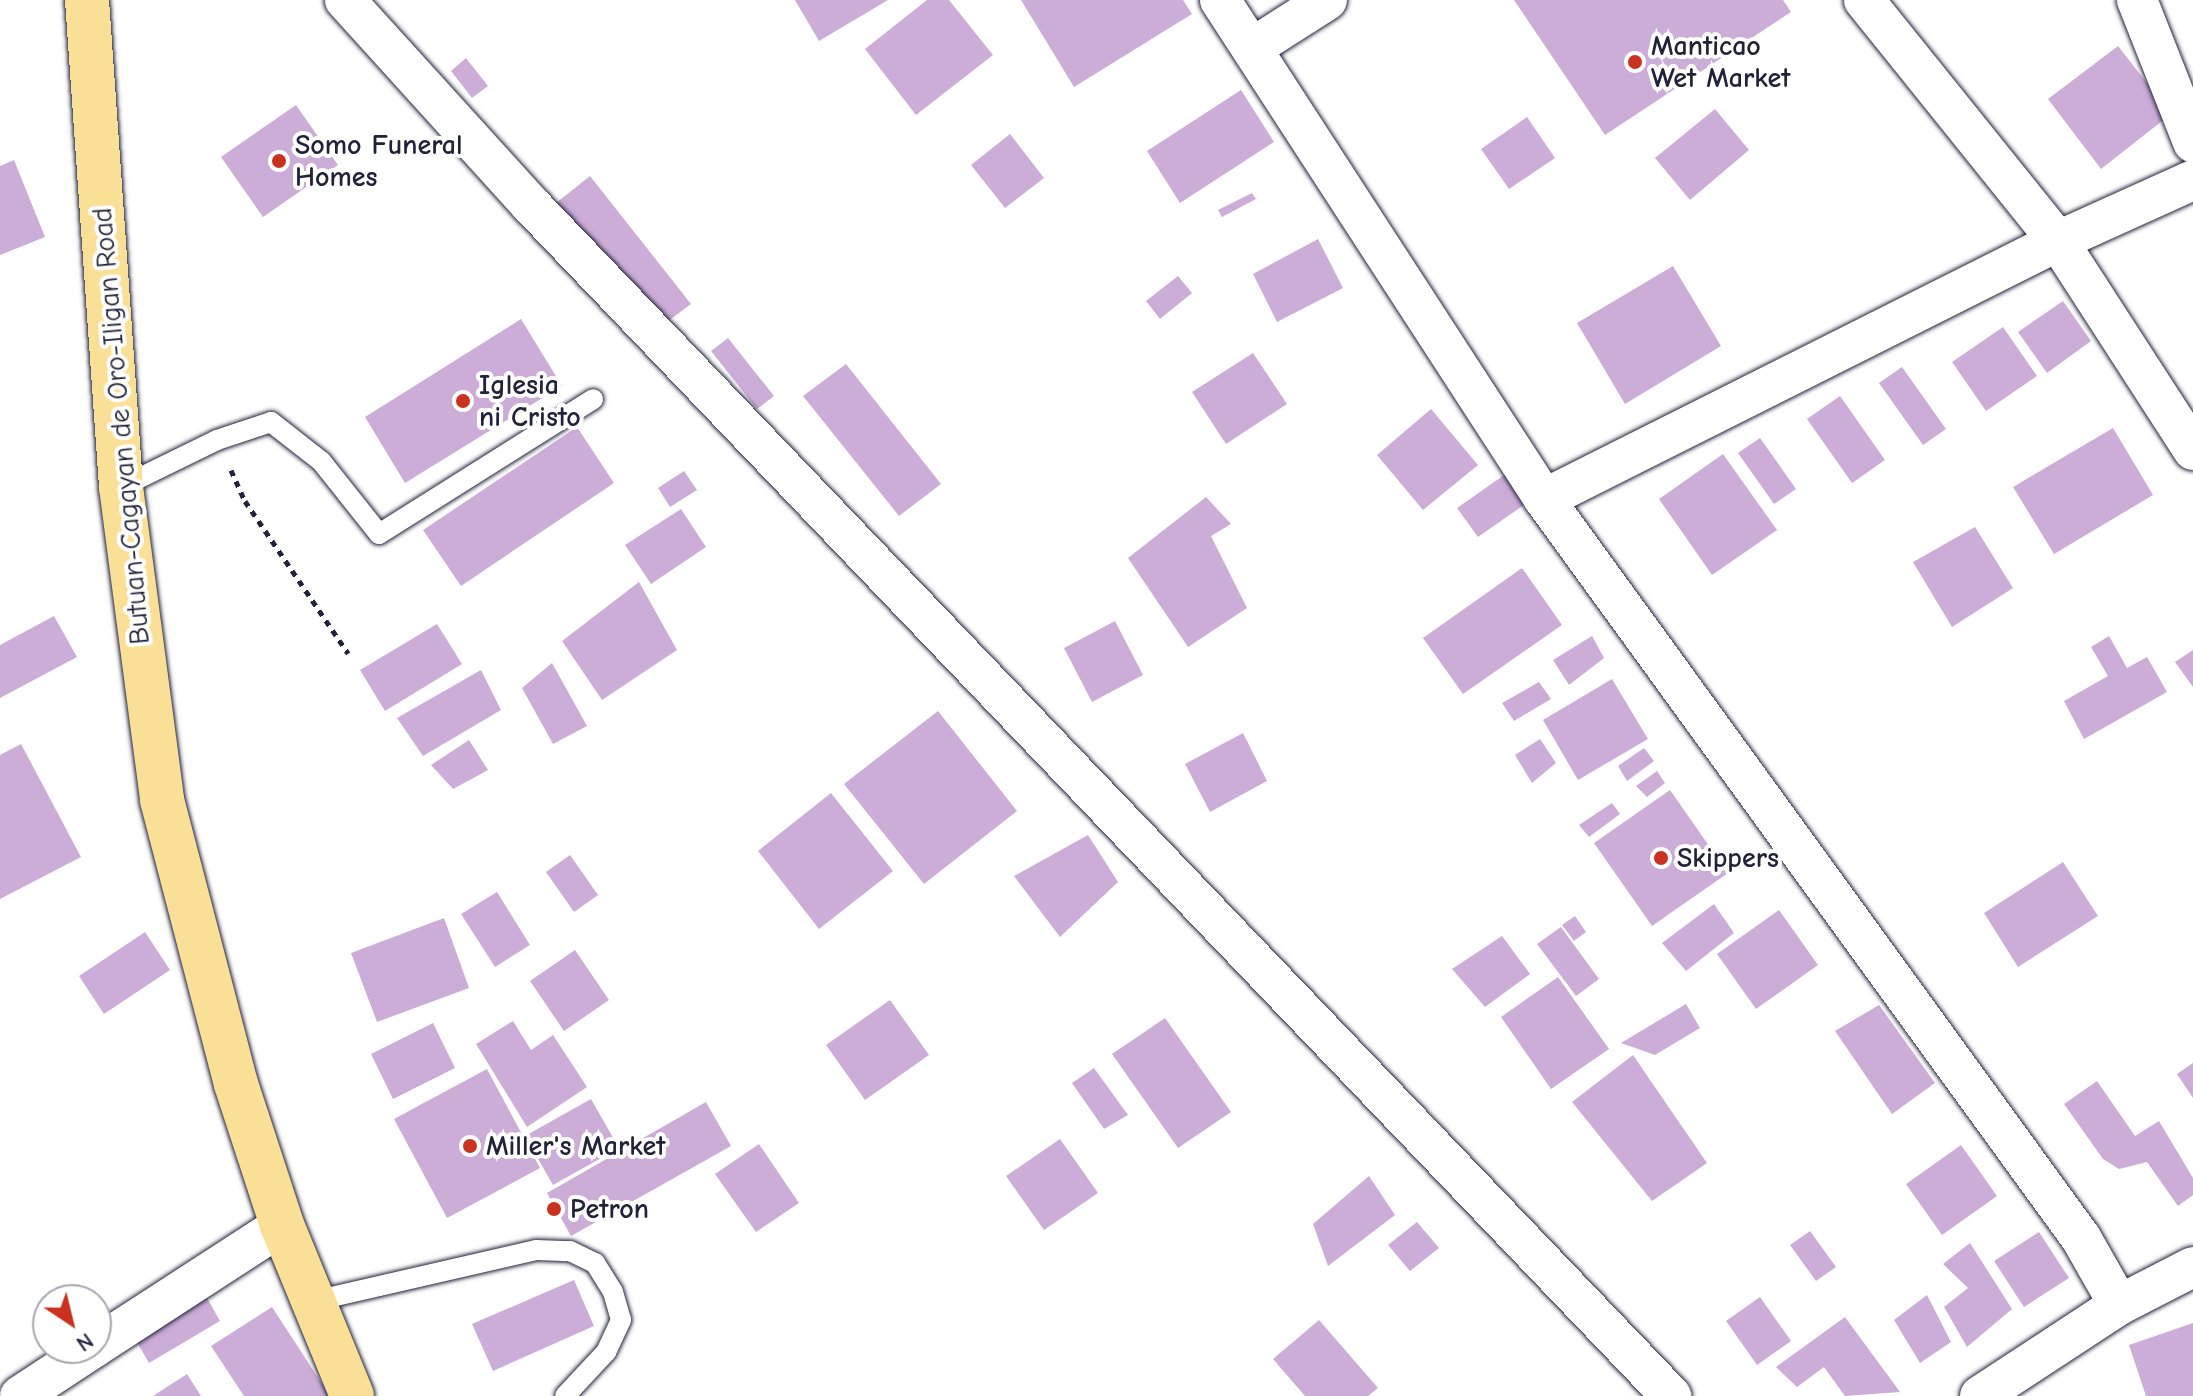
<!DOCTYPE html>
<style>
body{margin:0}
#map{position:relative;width:2193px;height:1396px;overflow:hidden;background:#fff;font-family:"Comic Neue",sans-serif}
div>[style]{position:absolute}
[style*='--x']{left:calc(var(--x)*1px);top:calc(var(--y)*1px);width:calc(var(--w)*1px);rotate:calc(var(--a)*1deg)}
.building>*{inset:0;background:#ccadd8}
.path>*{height:5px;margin-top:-2.5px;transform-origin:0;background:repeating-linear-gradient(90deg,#22223b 0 6px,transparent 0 12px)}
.roads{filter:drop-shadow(0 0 2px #22223b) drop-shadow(0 0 2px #22223b)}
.service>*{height:20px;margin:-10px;padding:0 10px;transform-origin:10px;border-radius:10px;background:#fff}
.minor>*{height:40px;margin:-20px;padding:0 20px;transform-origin:20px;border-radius:20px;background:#fff}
.trunk>*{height:44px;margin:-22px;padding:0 22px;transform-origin:22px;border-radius:22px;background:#fadf96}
.dots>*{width:22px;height:22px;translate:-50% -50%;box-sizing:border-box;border:4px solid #fff;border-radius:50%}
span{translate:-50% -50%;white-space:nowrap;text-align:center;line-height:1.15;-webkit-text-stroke:8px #fff;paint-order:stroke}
.poi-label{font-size:28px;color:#22223b;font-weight:700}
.left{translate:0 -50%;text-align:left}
.street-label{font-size:28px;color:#22223b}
.north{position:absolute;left:32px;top:1284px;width:80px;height:80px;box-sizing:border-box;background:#fff;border:2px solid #a7a7b1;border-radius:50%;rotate:145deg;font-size:22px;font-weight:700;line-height:32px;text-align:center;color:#22223b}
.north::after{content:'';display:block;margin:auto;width:28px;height:36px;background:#c8321e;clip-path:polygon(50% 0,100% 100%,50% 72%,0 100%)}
</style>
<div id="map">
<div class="building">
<i style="clip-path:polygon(795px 0,888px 0,819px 41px)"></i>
<i style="clip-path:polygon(927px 0,949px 0,993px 55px,916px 115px,865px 49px)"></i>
<i style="clip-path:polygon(1021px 0,1183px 0,1192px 14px,1074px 87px)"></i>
<i style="clip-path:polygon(1514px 0,1783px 0,1791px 12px,1605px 135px)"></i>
<i style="clip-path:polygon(2118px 46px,2171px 114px,2101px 169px,2048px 99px)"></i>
<i style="clip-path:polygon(466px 58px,488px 86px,472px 98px,451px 71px)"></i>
<i style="clip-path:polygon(1241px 90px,1274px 142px,1180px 203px,1147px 151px)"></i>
<i style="clip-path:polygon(296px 105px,338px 165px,263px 217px,221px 157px)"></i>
<i style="clip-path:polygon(1715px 109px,1749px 150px,1690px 200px,1655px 158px)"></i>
<i style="clip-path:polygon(1527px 117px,1555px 158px,1509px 189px,1481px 149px)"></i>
<i style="clip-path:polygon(1010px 134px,1044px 178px,1005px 208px,971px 165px)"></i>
<i style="clip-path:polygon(14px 160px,45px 237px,0 255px,0 166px)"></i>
<i style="clip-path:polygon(590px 176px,691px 304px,651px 334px,551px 207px)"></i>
<i style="clip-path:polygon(1252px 193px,1256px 199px,1222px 217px,1218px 210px)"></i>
<i style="clip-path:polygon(1318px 239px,1343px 288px,1277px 322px,1253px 274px)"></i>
<i style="clip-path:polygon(1673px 266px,1721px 346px,1625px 404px,1577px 323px)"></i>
<i style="clip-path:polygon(1178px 276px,1192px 293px,1160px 319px,1146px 301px)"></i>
<i style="clip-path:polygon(2063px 301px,2091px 341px,2047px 373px,2018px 332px)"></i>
<i style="clip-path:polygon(521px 319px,562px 386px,405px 483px,365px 417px)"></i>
<i style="clip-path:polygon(2003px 327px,2037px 376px,1986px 411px,1952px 362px)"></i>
<i style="clip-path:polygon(728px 338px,774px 396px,757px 409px,711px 351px)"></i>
<i style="clip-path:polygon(1253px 353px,1287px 404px,1226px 444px,1192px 392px)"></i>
<i style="clip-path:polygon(846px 364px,941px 484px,899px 516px,803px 396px)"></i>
<i style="clip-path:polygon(1902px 367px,1946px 429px,1923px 445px,1879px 383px)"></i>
<i style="clip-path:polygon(1840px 396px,1885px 460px,1852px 483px,1807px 419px)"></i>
<i style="clip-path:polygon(1431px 409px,1478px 465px,1423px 510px,1377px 455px)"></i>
<i style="clip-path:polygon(577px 427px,614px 483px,461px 586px,423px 530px)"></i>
<i style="clip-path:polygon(2113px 428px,2153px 495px,2054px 554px,2013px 487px)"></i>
<i style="clip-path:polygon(1760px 438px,1796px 489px,1774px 504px,1738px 453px)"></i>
<i style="clip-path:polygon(1723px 454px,1777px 530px,1712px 575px,1659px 499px)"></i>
<i style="clip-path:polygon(1517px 466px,1538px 495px,1478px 537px,1457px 508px)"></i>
<i style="clip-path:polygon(684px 471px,697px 490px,670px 507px,658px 488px)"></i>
<i style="clip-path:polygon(1206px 497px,1231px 524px,1211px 536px,1247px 608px,1188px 647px,1128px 558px)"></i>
<i style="clip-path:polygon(681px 509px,706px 547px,651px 584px,625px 545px)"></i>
<i style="clip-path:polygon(1975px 527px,2013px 588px,1952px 627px,1913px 562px)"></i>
<i style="clip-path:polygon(1522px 568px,1562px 625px,1463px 694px,1423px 638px)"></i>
<i style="clip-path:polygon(639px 582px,677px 650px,602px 700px,562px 641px)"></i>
<i style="clip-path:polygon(54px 616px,77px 657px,0 698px,0 645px)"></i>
<i style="clip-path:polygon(1115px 621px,1143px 675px,1092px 702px,1064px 648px)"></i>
<i style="clip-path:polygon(437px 624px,462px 664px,385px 711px,360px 670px)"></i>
<i style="clip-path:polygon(1592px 636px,1604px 658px,1569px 685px,1553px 660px)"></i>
<i style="clip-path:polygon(2109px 636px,2127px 668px,2147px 657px,2167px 692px,2084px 739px,2064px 701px,2108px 676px,2091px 647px)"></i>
<i style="clip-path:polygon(2193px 650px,2193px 687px,2175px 662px)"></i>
<i style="clip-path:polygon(552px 663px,587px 726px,553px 744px,522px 688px)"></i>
<i style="clip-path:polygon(481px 670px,501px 710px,423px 756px,397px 718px)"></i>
<i style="clip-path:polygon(1612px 679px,1648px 739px,1578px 780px,1543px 720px)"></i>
<i style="clip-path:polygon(1539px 682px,1551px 699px,1514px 721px,1502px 703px)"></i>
<i style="clip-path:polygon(938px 711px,1017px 811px,924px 884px,844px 784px)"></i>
<i style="clip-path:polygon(1243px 733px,1267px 781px,1210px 812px,1185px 764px)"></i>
<i style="clip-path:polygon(1540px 739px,1556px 763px,1532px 783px,1515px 755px)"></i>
<i style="clip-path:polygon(469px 740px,488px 770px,453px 789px,431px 765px)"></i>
<i style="clip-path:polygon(21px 744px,81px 857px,0 899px,0 755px)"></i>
<i style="clip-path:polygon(1644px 748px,1654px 761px,1627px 781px,1618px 766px)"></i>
<i style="clip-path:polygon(1657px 771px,1665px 783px,1647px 797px,1636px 786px)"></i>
<i style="clip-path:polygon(1670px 790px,1728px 873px,1652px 926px,1594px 843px)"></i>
<i style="clip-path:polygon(831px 793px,893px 871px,819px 929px,758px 851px)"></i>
<i style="clip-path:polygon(1612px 803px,1620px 814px,1589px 837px,1579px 825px)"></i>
<i style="clip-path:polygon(1088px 835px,1118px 882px,1060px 937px,1014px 876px)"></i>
<i style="clip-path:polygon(570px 855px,598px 895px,574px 912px,546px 872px)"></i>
<i style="clip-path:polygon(2063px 862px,2098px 916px,2018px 967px,1984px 913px)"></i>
<i style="clip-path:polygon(497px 892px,530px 945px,495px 967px,461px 914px)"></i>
<i style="clip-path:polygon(1714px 904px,1734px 933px,1686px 971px,1662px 943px)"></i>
<i style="clip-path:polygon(1779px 910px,1818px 965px,1756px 1009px,1717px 954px)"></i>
<i style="clip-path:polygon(1575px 916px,1586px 932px,1574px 941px,1562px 925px)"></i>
<i style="clip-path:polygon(444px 918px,469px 988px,377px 1022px,351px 953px)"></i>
<i style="clip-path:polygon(1561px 927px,1599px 979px,1576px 996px,1537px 944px)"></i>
<i style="clip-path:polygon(145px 932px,170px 970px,104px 1014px,79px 976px)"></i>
<i style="clip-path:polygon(1502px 936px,1530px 974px,1485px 1007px,1452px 969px)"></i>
<i style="clip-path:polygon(575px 950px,609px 1000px,564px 1031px,530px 981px)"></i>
<i style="clip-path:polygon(1558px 977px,1609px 1049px,1551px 1089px,1501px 1017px)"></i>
<i style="clip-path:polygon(890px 1000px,929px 1055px,865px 1100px,826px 1045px)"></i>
<i style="clip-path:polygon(1686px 1004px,1700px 1028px,1655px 1055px,1621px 1043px)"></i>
<i style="clip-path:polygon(1879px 1005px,1935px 1083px,1892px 1114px,1835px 1031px)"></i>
<i style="clip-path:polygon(1165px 1018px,1231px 1112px,1178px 1148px,1112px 1054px)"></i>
<i style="clip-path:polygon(513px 1021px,531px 1050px,553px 1035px,587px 1087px,527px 1127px,476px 1044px)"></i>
<i style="clip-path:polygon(433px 1023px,455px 1068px,393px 1099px,371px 1054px)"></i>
<i style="clip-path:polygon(1633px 1055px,1707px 1163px,1652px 1201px,1572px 1102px)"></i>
<i style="clip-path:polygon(2193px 1063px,2193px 1098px,2177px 1074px)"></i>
<i style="clip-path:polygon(1094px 1068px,1128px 1115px,1104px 1129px,1072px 1083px)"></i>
<i style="clip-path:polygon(487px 1069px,540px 1168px,447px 1218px,394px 1119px)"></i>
<i style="clip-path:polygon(2097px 1081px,2135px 1136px,2159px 1121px,2193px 1178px,2193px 1195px,2178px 1206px,2147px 1162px,2119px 1169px,2103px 1159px,2064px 1104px)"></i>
<i style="clip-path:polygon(591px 1099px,619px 1148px,553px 1185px,525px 1136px)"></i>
<i style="clip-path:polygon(706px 1102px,731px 1146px,571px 1236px,547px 1193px)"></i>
<i style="clip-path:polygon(1060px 1139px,1098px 1193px,1044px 1230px,1006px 1176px)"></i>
<i style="clip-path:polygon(759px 1144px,799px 1203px,756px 1232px,715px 1174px)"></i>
<i style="clip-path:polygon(1961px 1145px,1997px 1196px,1942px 1235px,1906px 1184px)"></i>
<i style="clip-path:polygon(1369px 1176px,1395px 1215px,1328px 1266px,1313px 1224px)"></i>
<i style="clip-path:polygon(1417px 1222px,1439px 1248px,1410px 1271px,1388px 1245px)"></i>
<i style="clip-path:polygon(1810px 1231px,1836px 1267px,1816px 1281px,1790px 1245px)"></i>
<i style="clip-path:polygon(2039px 1232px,2069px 1278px,2024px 1307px,1994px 1261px)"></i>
<i style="clip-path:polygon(1970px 1243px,2012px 1309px,1967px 1347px,1944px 1307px,1968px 1288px,1943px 1264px)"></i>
<i style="clip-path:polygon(574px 1280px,594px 1326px,493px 1371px,472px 1324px)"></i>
<i style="clip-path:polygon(202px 1289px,220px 1321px,149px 1363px,131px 1332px)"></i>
<i style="clip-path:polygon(1927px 1295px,1951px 1342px,1920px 1363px,1894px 1320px)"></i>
<i style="clip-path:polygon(1760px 1297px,1791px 1341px,1757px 1365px,1726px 1321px)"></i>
<i style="clip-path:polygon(272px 1307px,330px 1396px,244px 1396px,211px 1346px)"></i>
<i style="clip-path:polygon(1845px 1317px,1900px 1392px,1845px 1396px,1824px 1367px,1797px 1387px,1776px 1367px)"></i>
<i style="clip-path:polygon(1319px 1320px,1378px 1388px,1368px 1396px,1305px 1396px,1273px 1359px)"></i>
<i style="clip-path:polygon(2193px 1323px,2193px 1396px,2146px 1396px,2129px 1345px)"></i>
<i style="clip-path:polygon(187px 1374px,201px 1396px,153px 1396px)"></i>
</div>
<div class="path">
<i style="--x:231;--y:470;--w:34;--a:66"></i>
<i style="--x:245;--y:501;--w:184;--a:55.9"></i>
</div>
<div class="roads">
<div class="service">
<i style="--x:121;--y:487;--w:107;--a:-26.1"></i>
<i style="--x:217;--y:440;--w:57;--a:-18.4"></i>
<i style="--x:271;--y:422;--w:63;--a:38"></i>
<i style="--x:321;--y:461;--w:93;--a:51.5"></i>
<i style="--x:379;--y:534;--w:253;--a:-32.2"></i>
<i style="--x:314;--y:1301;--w:228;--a:-12.9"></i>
<i style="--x:536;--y:1250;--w:34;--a:2"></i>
<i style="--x:570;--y:1251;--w:28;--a:26"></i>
<i style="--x:595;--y:1263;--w:34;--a:58"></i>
<i style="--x:613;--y:1292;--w:29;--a:74"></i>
<i style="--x:621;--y:1320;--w:35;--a:115"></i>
<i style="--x:606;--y:1352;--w:60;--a:133"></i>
</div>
<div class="minor">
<i style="--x:345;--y:0;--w:277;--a:47.8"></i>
<i style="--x:531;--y:205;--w:1649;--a:46.25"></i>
<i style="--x:1220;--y:0;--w:595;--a:57"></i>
<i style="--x:1544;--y:499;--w:914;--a:54"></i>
<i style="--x:2081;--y:1238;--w:77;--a:60.4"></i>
<i style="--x:1864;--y:0;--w:309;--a:51.2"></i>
<i style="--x:2058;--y:241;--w:249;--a:57.1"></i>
<i style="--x:2137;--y:0;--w:153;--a:68.5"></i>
<i style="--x:1252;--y:48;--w:89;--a:-32.6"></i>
<i style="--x:1544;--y:499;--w:575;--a:-26.65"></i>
<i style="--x:2058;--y:241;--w:148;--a:-24.3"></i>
<i style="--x:96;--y:1346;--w:222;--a:-33"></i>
<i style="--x:20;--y:1396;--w:87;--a:-33.3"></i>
<i style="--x:1980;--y:1396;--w:166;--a:-33.2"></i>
<i style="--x:2119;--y:1305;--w:83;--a:-27.2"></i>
</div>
<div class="trunk">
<i style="--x:87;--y:0;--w:488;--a:86"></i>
<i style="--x:121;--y:487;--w:316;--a:82.5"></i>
<i style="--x:162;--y:800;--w:293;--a:75.4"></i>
<i style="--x:236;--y:1084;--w:148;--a:71.9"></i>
<i style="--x:282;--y:1225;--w:185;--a:67.7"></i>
</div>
</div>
<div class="dots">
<i style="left:1635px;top:62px;background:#c8321e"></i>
<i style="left:279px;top:161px;background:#c8321e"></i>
<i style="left:463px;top:401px;background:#c8321e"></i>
<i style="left:1661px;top:858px;background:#c8321e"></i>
<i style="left:470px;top:1146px;background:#c8321e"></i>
<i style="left:554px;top:1209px;background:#c8321e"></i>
</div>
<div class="poi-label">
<span class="left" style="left:1651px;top:62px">Manticao<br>Wet Market</span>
<span class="left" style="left:295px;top:161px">Somo Funeral<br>Homes</span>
<span class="left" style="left:479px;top:401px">Iglesia<br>ni Cristo</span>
<span class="left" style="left:1677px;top:858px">Skippers</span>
<span class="left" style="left:486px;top:1146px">Miller's Market</span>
<span class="left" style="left:570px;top:1209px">Petron</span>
</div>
<div class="street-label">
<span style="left:121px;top:426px;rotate:-95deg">Butuan-Cagayan de Oro-Iligan Road</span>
</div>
<div class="north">N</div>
</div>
